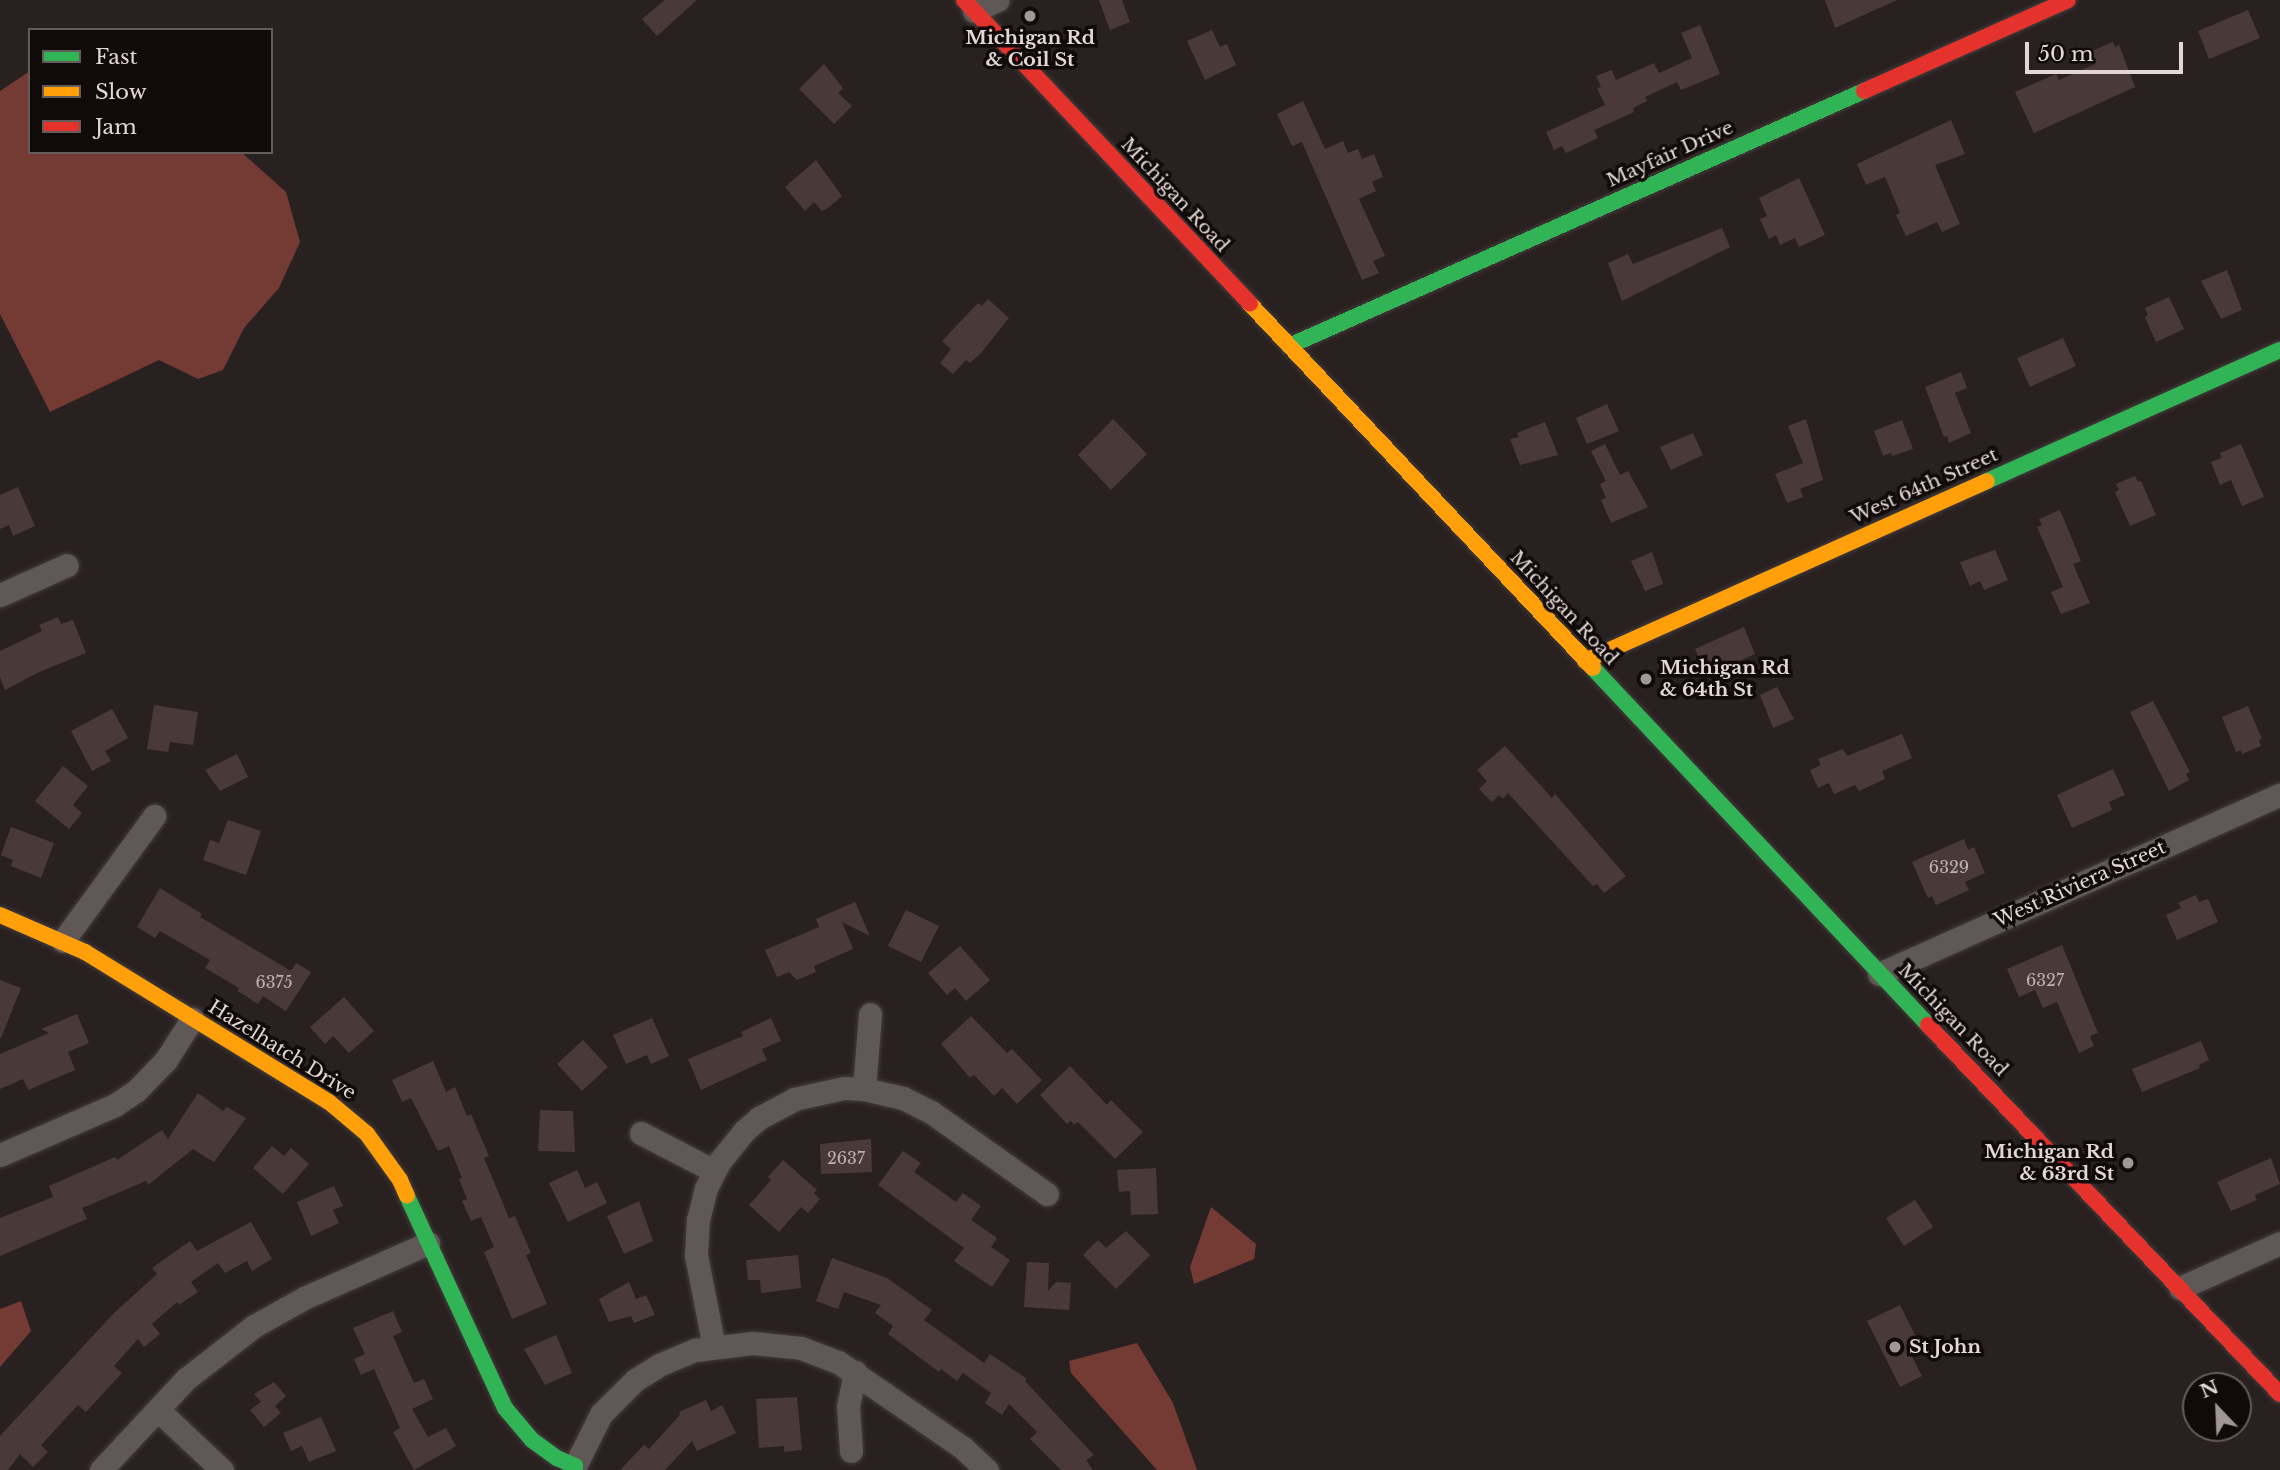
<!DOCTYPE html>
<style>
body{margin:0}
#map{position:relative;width:2280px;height:1470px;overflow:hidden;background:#292120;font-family:"Libre Baskerville",serif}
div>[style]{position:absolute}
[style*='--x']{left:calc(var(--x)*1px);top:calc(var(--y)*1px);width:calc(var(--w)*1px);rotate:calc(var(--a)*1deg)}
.water>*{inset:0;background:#743a34}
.building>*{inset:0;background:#493a39}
.roads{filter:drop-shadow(0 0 2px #433c3b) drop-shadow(0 0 2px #433c3b)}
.street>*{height:23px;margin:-11.5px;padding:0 11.5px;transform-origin:11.5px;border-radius:11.5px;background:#5f5857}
.fast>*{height:16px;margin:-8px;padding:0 8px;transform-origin:8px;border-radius:8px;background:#30b455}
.slow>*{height:16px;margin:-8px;padding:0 8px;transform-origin:8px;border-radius:8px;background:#ff9f0a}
.jam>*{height:16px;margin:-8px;padding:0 8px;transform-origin:8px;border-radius:8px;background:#e5322d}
.dots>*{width:19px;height:19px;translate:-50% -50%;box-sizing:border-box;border:4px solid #100a09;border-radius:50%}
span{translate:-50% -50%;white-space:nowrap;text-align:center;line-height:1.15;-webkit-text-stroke:7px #100a09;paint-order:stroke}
.number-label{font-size:16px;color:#bcb0ae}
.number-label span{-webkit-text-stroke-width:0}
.poi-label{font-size:19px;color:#e2d7d5;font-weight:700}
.left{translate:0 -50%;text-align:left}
.right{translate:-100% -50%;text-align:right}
.street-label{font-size:19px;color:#e2d7d5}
.legend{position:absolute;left:28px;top:28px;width:245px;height:126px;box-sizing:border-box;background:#100a09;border:2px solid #645c5b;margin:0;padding:9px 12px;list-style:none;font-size:21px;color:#e2d7d5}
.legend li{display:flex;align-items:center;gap:14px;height:35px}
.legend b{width:35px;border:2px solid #645c5b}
.north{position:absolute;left:2182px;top:1372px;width:70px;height:70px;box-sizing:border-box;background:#100a09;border:2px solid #645c5b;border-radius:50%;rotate:337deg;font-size:19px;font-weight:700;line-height:28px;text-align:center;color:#e2d7d5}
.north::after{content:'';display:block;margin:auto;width:24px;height:32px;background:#a19796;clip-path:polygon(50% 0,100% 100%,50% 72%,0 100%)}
.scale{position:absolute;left:2025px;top:42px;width:158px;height:32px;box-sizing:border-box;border:4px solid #e2d7d5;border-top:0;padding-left:9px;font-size:21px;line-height:24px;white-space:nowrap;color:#e2d7d5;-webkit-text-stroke:5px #100a09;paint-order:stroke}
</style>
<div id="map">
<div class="water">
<i style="clip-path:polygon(30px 71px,30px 152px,241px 152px,286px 192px,300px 242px,279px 288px,244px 328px,223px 370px,198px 379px,159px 360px,50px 412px,0 314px,0 91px)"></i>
<i style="clip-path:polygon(1211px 1207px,1256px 1244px,1254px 1259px,1194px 1284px,1190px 1267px)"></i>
<i style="clip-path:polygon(21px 1301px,31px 1331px,0 1367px,0 1309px)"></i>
<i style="clip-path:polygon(1137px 1343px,1173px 1403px,1197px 1470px,1157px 1470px,1071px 1373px,1069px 1361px)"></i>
</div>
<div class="building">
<i style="clip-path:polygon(665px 0,697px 0,657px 36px,642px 19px)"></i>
<i style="clip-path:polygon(1099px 0,1122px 0,1130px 22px,1110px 30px)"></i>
<i style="clip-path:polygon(1825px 0,1897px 0,1835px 28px)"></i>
<i style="clip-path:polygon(2248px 10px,2260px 38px,2209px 59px,2198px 31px)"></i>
<i style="clip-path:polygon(1700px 25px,1720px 74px,1681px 90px,1677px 82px,1645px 97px,1647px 101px,1633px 108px,1634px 112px,1594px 130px,1598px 138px,1566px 153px,1562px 146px,1554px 150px,1546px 132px,1605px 105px,1597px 88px,1601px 87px,1596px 76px,1612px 70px,1616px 80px,1654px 63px,1659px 73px,1692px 58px,1681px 33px)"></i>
<i style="clip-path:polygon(1212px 30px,1220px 47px,1227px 44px,1236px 65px,1205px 80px,1187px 41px)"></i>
<i style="clip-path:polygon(2113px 42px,2115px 47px,2119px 45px,2135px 87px,2034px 133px,2015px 92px,2056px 74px,2059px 80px,2095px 64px,2092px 51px)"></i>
<i style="clip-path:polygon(824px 64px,843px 88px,838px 93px,852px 106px,834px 124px,799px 89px)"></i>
<i style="clip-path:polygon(1303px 101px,1325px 149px,1343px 141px,1348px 153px,1358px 149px,1362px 159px,1374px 154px,1383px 177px,1372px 182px,1376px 191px,1359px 199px,1385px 256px,1373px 261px,1379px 273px,1362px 280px,1302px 142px,1292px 146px,1277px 114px)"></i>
<i style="clip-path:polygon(1951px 120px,1965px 154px,1935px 165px,1960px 224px,1942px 232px,1937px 222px,1906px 236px,1896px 215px,1900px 213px,1885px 177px,1866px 185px,1857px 164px)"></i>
<i style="clip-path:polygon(816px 160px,842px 196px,828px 208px,822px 211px,814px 202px,805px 211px,785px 187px)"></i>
<i style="clip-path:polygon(1799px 178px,1825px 235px,1799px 247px,1795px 238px,1780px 245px,1776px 235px,1769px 239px,1760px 219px,1767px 216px,1759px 198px)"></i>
<i style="clip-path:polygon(1722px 228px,1730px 247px,1622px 301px,1608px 263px,1628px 254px,1633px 264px)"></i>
<i style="clip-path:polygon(2227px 270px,2242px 310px,2221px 319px,2201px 281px)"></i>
<i style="clip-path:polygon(2169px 297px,2184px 329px,2156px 342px,2145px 317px,2148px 315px,2145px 308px)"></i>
<i style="clip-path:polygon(988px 299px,1009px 318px,981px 353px,970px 363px,966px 360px,953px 374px,940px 363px,951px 349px,942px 341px,978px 303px,982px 306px)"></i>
<i style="clip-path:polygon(2063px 338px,2076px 366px,2030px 387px,2017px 358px)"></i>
<i style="clip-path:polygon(1961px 372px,1967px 388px,1955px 393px,1971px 433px,1949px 443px,1947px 436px,1944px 437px,1925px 387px)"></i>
<i style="clip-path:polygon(1607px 404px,1619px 431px,1587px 444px,1576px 418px)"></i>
<i style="clip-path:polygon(1113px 419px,1147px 454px,1111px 490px,1078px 455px)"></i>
<i style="clip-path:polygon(1806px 419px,1823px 480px,1800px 489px,1803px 497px,1787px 503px,1775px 474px,1803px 463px,1788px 426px)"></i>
<i style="clip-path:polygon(1902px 420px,1913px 449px,1892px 456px,1891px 453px,1883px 456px,1874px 431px)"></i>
<i style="clip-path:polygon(1545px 422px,1558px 455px,1520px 465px,1510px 439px,1519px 437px,1517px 433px)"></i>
<i style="clip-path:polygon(1693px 433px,1703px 455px,1671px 470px,1660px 447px)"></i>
<i style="clip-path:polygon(1605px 444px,1620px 475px,1628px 471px,1648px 507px,1611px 523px,1601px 500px,1606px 498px,1600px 484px,1606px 481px,1591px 451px)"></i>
<i style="clip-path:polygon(2241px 444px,2264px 497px,2242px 506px,2231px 480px,2220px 485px,2211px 462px,2222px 458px,2220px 453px)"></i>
<i style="clip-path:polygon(2135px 476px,2138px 482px,2141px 481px,2156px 515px,2130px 526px,2115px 492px,2119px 490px,2116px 484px)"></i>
<i style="clip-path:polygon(18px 487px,35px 526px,13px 536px,9px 525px,0 529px,0 495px)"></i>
<i style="clip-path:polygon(2060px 510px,2081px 561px,2073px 564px,2090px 603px,2061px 614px,2051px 592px,2063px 587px,2037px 527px,2042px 525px,2039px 519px)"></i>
<i style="clip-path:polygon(1995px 550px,2008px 580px,1984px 590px,1980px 581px,1970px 586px,1960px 562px)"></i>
<i style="clip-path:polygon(1652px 552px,1663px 584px,1645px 591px,1631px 561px)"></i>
<i style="clip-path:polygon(58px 617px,61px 624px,73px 620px,86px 653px,37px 673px,5px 690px,0 677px,0 651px,42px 631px,39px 625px)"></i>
<i style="clip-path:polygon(1744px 627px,1755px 654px,1707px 675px,1695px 649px)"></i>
<i style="clip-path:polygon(1777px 687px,1794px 719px,1773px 728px,1760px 695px)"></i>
<i style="clip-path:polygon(2153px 701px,2190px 772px,2186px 774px,2189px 780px,2169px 791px,2130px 712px)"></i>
<i style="clip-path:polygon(154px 705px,198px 712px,193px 745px,170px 742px,168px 752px,147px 749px)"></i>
<i style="clip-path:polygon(2248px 706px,2262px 739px,2259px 740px,2261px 746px,2242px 754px,2241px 750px,2236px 752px,2222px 717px)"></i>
<i style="clip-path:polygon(112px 709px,128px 738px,105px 751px,111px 761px,92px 771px,71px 731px)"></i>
<i style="clip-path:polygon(1902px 734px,1912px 758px,1882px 771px,1885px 779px,1859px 791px,1855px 785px,1834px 794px,1829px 783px,1818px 788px,1810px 770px,1821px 765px,1818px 759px,1843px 749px,1847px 756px)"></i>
<i style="clip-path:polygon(1505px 746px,1552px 798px,1555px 794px,1626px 876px,1604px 893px,1597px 884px,1593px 886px,1508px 793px,1503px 799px,1499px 795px,1492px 802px,1479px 789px,1487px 781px,1477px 770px)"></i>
<i style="clip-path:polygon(237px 754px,248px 777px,220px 791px,205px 770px)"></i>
<i style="clip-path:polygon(63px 766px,88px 786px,73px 805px,82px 813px,69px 829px,35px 801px)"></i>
<i style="clip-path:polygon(2113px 769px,2125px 795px,2109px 802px,2112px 810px,2072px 828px,2057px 795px)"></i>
<i style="clip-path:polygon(228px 820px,261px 831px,246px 875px,203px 860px,210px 840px,219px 843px)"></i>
<i style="clip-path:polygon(11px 827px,54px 843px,41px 878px,11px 866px,13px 860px,1px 855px)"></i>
<i style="clip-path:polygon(1964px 839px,1968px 850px,1974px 847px,1985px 873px,1965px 882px,1969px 890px,1936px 905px,1932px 896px,1928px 898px,1912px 862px)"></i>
<i style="clip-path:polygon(160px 888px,202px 914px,200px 917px,291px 971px,296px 963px,311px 972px,286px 1011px,263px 996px,258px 1004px,238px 991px,239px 988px,205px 968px,210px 960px,160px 931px,155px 938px,137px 927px)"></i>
<i style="clip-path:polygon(2196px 895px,2199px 902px,2208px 899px,2218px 922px,2177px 940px,2166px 915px,2181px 908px,2178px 903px)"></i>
<i style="clip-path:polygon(855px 902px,870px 936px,842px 922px,853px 949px,814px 966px,816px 972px,797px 980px,789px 972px,777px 977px,765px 950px,819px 927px,816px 919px)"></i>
<i style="clip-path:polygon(906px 910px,939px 926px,921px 962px,888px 946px)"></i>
<i style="clip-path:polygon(2062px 945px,2098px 1033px,2090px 1036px,2094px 1046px,2079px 1053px,2057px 1002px,2043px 1008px,2035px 990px,2019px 997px,2007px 969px)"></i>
<i style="clip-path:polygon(960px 946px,990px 980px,966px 1001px,955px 988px,947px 995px,928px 973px)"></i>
<i style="clip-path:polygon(0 980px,21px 988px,1px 1038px,0 1037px)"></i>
<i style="clip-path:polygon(344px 997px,374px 1031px,349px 1053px,333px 1036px,325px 1044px,310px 1027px)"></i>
<i style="clip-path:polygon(77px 1014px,89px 1043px,68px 1052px,75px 1070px,28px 1090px,23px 1079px,0 1089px,0 1054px,49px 1033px,41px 1029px)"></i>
<i style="clip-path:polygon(971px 1016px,1007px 1053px,1012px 1049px,1042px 1080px,1017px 1104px,1002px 1088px,994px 1096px,974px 1075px,970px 1078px,941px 1044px)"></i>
<i style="clip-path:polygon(652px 1018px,669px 1056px,651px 1064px,647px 1055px,626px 1064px,613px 1035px)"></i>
<i style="clip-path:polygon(771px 1018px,781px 1041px,762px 1049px,767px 1060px,701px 1090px,688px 1059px,743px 1036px,741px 1032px)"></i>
<i style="clip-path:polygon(583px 1040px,608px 1067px,582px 1091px,557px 1064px)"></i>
<i style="clip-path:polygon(2201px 1041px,2209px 1060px,2199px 1065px,2200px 1068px,2142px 1092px,2132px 1069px)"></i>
<i style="clip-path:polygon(433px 1061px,446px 1092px,455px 1087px,467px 1116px,471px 1114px,489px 1156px,484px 1158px,509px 1218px,515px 1216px,531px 1253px,526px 1255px,547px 1304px,512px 1319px,484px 1252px,494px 1247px,481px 1217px,471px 1221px,462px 1201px,467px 1199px,459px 1179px,462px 1178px,449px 1146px,438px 1151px,411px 1098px,402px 1102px,392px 1080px)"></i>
<i style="clip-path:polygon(1070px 1066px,1107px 1105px,1111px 1100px,1143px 1132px,1115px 1159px,1078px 1122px,1074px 1125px,1071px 1121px,1067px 1124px,1040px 1095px)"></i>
<i style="clip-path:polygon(198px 1093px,223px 1111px,227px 1107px,246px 1118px,214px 1162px,193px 1149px,148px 1185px,146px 1181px,82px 1208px,87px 1219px,0 1256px,0 1218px,53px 1197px,49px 1186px,115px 1157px,117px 1160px,162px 1130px,168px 1139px)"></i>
<i style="clip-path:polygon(540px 1110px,573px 1111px,575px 1152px,538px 1151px)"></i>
<i style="clip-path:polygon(871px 1139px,872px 1172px,821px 1174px,820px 1144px)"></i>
<i style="clip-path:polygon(272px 1146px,284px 1156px,291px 1148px,309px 1164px,283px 1194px,253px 1168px)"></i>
<i style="clip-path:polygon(903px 1151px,921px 1163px,914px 1172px,956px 1202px,963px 1193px,981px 1206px,971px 1220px,997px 1238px,991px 1247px,1010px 1260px,992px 1287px,954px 1261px,964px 1248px,878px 1185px)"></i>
<i style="clip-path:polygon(2271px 1158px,2280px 1184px,2255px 1195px,2257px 1200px,2231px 1211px,2217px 1182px)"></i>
<i style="clip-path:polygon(783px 1160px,817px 1190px,814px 1193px,820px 1199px,808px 1213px,801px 1207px,779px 1232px,749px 1205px,771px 1180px,768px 1177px)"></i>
<i style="clip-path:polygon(1156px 1168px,1158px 1214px,1131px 1215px,1130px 1191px,1119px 1192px,1117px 1170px)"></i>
<i style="clip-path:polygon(577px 1170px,585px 1188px,597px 1182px,607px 1203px,568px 1222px,549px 1183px)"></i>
<i style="clip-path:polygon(334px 1186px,343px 1206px,333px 1210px,339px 1223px,311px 1236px,297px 1202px)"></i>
<i style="clip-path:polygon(1915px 1200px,1933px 1227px,1904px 1246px,1886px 1218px)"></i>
<i style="clip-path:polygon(639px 1201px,653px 1241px,624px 1254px,607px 1216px)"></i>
<i style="clip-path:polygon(251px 1222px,272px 1259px,252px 1271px,247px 1261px,225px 1273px,218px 1263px,191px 1282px,198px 1292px,179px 1305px,177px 1302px,152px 1324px,160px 1334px,144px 1347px,138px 1339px,114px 1366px,122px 1373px,86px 1412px,78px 1405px,41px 1445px,48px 1452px,33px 1467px,20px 1454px,8px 1470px,0 1470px,0 1436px,114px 1313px,157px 1274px,152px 1268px,190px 1241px,197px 1251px)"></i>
<i style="clip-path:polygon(1126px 1231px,1150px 1255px,1116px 1289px,1083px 1255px,1098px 1240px,1106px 1248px)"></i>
<i style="clip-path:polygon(798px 1255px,801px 1288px,761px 1293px,760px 1280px,748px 1280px,746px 1260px)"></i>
<i style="clip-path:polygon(832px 1258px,887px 1278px,932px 1310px,924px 1320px,984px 1363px,990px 1354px,1027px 1379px,1025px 1381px,1094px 1455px,1086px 1460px,1093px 1470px,1061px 1470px,1030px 1439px,1037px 1432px,1009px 1404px,1002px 1415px,985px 1403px,991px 1393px,963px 1373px,957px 1381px,941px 1369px,939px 1372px,888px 1334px,893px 1326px,875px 1313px,881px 1305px,844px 1292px,838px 1309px,816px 1301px)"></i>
<i style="clip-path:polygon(1027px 1262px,1049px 1263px,1048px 1291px,1056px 1282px,1071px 1283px,1069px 1310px,1024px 1307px)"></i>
<i style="clip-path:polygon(629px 1282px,636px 1299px,646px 1295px,655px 1315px,634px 1323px,631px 1316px,609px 1322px,599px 1299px)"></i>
<i style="clip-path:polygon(1900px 1305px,1919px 1343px,1908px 1349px,1922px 1376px,1900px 1387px,1867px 1321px)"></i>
<i style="clip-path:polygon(393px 1311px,402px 1332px,393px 1336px,408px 1370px,414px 1383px,424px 1379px,433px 1399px,412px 1409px,428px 1437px,446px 1428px,456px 1446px,414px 1470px,393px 1432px,400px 1428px,374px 1369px,361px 1375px,354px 1359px,365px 1354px,353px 1328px)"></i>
<i style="clip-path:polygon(556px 1335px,572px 1373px,545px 1385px,524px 1349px)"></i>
<i style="clip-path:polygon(274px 1382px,286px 1396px,275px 1406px,281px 1413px,264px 1427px,250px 1410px,261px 1402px,254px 1394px)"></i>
<i style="clip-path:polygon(797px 1397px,802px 1450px,784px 1452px,784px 1446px,759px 1448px,756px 1399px)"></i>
<i style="clip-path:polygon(706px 1400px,711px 1411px,722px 1405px,736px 1433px,697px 1451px,692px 1441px,665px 1470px,620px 1470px,644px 1445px,649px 1449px,680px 1415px,679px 1412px)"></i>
<i style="clip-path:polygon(321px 1417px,336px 1451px,309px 1462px,302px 1446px,291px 1451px,283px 1433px)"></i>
</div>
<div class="roads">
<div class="street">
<i style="--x:974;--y:11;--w:26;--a:-25"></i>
<i style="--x:0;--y:595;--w:73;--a:-24.1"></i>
<i style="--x:63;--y:941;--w:155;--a:-53.9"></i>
<i style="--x:1879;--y:974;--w:439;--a:-24.1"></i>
<i style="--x:864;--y:1089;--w:75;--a:-85.4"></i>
<i style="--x:641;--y:1133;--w:82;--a:27.5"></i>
<i style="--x:0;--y:1155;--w:125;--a:-23.5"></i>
<i style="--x:115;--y:1105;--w:25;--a:-34"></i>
<i style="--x:136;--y:1091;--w:43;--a:-45.9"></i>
<i style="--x:166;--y:1060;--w:49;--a:-57.6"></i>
<i style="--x:2180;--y:1288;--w:110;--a:-24.2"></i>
<i style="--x:714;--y:1347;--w:94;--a:-101.1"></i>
<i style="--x:696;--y:1255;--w:35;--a:-87"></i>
<i style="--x:698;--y:1220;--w:33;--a:-76"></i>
<i style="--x:706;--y:1188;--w:29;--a:-63"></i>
<i style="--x:719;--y:1162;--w:40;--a:-51"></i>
<i style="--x:744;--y:1131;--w:20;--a:-41"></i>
<i style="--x:759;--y:1118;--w:40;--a:-28"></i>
<i style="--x:794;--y:1099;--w:51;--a:-12.4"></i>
<i style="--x:844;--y:1088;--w:20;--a:3"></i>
<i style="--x:864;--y:1089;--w:40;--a:13"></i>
<i style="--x:903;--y:1098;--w:31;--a:27"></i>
<i style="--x:931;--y:1112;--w:142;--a:35.3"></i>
<i style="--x:158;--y:1410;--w:88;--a:43.2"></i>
<i style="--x:851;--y:1451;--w:45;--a:-93.8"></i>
<i style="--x:848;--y:1406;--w:35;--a:-78"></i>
<i style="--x:575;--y:1466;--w:58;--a:-63.4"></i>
<i style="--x:601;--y:1414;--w:48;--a:-45"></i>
<i style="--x:635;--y:1380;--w:28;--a:-32"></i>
<i style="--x:659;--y:1365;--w:39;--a:-23"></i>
<i style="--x:695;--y:1350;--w:58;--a:-6.9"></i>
<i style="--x:753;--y:1343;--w:48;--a:5.9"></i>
<i style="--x:801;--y:1348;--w:40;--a:21"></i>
<i style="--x:838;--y:1362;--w:152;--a:34.5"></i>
<i style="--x:963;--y:1448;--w:33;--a:43"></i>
<i style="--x:101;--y:1470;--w:125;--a:-47"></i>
<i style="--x:186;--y:1379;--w:86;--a:-37.9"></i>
<i style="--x:254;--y:1326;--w:57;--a:-29.2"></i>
<i style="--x:304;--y:1298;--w:136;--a:-23.9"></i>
</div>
<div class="fast">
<i style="--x:1289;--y:346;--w:629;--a:-23.92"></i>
<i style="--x:1987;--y:481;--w:321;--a:-24.1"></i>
<i style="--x:1593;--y:668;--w:490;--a:46.8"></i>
<i style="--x:407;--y:1196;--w:234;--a:65.2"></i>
<i style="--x:505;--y:1408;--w:42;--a:49.8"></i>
<i style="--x:532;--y:1440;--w:31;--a:36"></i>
<i style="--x:557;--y:1458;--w:20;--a:24"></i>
<i style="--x:575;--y:1466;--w:4;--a:104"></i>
</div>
<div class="slow">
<i style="--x:1250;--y:304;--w:500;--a:46.7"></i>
<i style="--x:1585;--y:661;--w:440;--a:-24.1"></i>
<i style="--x:0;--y:915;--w:93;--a:23.5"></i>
<i style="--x:85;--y:952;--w:286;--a:31.6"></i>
<i style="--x:329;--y:1102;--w:50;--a:40.1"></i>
<i style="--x:367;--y:1134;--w:57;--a:54.3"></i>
<i style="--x:400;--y:1180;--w:17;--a:66"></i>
</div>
<div class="jam">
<i style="--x:964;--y:0;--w:417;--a:46.7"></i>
<i style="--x:1864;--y:91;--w:223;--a:-24"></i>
<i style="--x:1928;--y:1025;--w:510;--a:46.35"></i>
</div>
</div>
<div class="dots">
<i style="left:1030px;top:16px;background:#a19796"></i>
<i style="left:1646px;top:679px;background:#a19796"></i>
<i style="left:2128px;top:1163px;background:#a19796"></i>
<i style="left:1895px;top:1347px;background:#a19796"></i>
</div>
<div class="number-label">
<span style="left:1949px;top:867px">6329</span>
<span style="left:2045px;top:980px">6327</span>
<span style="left:274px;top:982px">6375</span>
<span style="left:846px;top:1158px">2637</span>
</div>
<div class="poi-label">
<span style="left:1030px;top:49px">Michigan Rd<br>&amp; Coil St</span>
<span class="left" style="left:1660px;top:679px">Michigan Rd<br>&amp; 64th St</span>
<span class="right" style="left:2114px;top:1163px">Michigan Rd<br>&amp; 63rd St</span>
<span class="left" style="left:1909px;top:1347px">St John</span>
</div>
<div class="street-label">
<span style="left:1670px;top:154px;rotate:-24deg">Mayfair Drive</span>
<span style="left:1175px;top:195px;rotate:47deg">Michigan Road</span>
<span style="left:1924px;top:486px;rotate:-24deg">West 64th Street</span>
<span style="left:1564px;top:608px;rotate:47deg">Michigan Road</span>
<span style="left:2080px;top:884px;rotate:-24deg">West Riviera Street</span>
<span style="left:1953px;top:1020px;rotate:46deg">Michigan Road</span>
<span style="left:282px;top:1050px;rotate:32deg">Hazelhatch Drive</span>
</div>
<ul class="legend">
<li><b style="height:9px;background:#30b455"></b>Fast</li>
<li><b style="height:9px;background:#ff9f0a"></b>Slow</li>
<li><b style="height:9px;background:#e5322d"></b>Jam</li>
</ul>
<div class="north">N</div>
<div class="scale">50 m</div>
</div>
